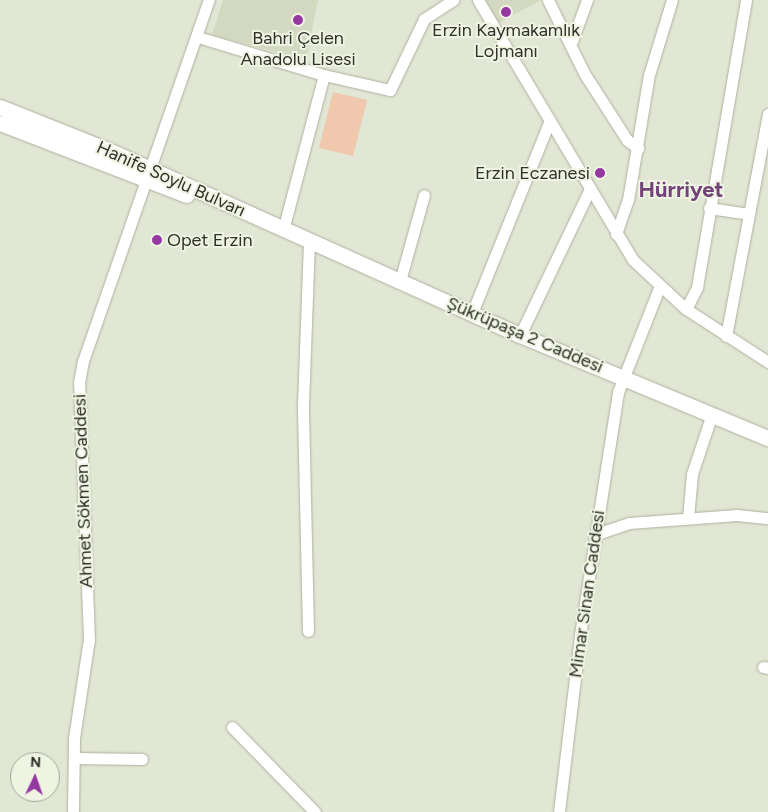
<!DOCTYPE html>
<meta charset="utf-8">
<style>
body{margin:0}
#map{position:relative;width:768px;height:812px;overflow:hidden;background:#e2e6d4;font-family:Figtree,sans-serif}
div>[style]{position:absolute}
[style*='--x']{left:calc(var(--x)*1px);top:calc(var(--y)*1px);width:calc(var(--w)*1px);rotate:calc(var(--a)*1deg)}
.built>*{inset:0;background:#d3d9c1}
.green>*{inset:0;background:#f0c8ad}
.roads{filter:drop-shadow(0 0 1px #adb1a0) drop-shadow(0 0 1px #adb1a0)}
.minor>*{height:11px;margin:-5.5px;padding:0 5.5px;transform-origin:5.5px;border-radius:5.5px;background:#fff}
.major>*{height:15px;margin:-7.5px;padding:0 7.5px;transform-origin:7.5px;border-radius:7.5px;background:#fff}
.dots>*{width:14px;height:14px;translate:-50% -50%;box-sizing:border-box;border:2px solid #eff4e2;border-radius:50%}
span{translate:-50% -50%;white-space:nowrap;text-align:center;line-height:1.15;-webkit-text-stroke:4px #eff4e2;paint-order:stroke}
.poi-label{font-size:18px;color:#2f312a}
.right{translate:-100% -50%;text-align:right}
.left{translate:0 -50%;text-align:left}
.street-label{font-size:18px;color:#2f312a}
.district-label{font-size:22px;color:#724378;font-weight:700}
.north{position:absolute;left:10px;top:752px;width:50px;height:50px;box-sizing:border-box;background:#eff4e2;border:1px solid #a2a698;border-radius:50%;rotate:3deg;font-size:14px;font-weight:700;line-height:20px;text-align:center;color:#2f312a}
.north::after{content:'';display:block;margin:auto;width:18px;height:22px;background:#9538a1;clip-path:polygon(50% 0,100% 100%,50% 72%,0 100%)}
</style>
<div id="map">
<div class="built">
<i style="clip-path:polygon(223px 0,318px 0,306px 60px,212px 35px)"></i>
<i style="clip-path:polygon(486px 0,541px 0,499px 23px)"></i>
</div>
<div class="green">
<i style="clip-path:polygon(333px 92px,367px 100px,353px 156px,319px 148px)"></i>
</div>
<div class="roads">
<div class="minor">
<i style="--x:478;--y:0;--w:303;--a:59.2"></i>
<i style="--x:633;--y:260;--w:72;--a:42.8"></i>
<i style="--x:686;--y:309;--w:98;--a:32.9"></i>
<i style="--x:548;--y:0;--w:81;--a:63.7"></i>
<i style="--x:584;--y:73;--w:80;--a:57.3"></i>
<i style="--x:627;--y:140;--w:14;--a:36"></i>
<i style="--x:198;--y:37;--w:132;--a:16.8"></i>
<i style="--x:324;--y:75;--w:68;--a:12.8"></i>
<i style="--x:390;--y:90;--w:79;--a:-64.4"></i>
<i style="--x:424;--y:19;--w:35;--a:-33"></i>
<i style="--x:572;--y:41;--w:44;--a:-69.9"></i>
<i style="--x:709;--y:208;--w:40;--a:8.5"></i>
<i style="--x:283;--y:230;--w:160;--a:-75.2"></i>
<i style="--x:616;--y:234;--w:36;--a:-71"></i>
<i style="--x:628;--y:200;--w:127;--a:-80.5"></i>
<i style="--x:649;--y:75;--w:78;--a:-73"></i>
<i style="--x:400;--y:281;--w:89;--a:-74.4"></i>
<i style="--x:686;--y:309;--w:25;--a:-63"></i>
<i style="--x:697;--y:287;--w:291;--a:-80.3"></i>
<i style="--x:472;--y:313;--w:206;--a:-68"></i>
<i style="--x:520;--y:335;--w:160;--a:-64.4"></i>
<i style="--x:726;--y:336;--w:226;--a:-79.3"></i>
<i style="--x:688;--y:518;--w:44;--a:-84.8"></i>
<i style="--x:692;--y:474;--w:63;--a:-71.6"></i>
<i style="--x:594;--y:535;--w:37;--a:-19"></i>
<i style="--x:629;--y:523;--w:108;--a:-4.2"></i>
<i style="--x:737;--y:515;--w:31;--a:6"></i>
<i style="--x:308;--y:631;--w:226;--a:-91.3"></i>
<i style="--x:303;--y:405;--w:163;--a:-87.9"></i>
<i style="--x:763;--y:667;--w:5;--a:11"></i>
<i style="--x:232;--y:727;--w:119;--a:45.7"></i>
<i style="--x:75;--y:758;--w:67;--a:0.9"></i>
<i style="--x:73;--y:812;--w:74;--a:-89.2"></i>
<i style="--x:74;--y:738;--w:100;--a:-81.4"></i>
<i style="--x:89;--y:639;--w:256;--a:-92.2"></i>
<i style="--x:79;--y:383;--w:22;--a:-80"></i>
<i style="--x:83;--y:361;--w:382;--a:-70.8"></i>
<i style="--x:559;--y:812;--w:178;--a:-83.2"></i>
<i style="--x:580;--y:635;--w:246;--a:-81.1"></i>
<i style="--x:618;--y:392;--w:112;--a:-68.5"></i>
</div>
<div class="major">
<i style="--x:0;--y:107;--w:116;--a:21.7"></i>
<i style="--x:108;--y:150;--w:452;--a:24.2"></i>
<i style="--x:520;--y:335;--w:269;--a:22.6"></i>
<i style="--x:0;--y:123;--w:200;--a:21.1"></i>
</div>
</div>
<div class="dots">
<i style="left:506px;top:12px;background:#9538a1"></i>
<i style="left:298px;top:20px;background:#9538a1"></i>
<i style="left:600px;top:173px;background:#9538a1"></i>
<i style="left:157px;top:240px;background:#9538a1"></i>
</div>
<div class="poi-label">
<span style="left:506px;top:41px">Erzin Kaymakamlık<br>Lojmanı</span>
<span style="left:298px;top:49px">Bahri Çelen<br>Anadolu Lisesi</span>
<span class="right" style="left:590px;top:173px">Erzin Eczanesi</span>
<span class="left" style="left:167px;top:240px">Opet Erzin</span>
</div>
<div class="street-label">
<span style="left:171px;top:179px;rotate:24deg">Hanife Soylu Bulvarı</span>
<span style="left:525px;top:335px;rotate:23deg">Şükrüpaşa 2 Caddesi</span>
<span style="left:83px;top:491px;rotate:-92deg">Ahmet Sökmen Caddesi</span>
<span style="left:587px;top:594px;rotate:-82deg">Mimar Sinan Caddesi</span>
</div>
<div class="district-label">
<span style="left:681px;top:190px">Hürriyet</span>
</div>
<div class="north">N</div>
</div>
